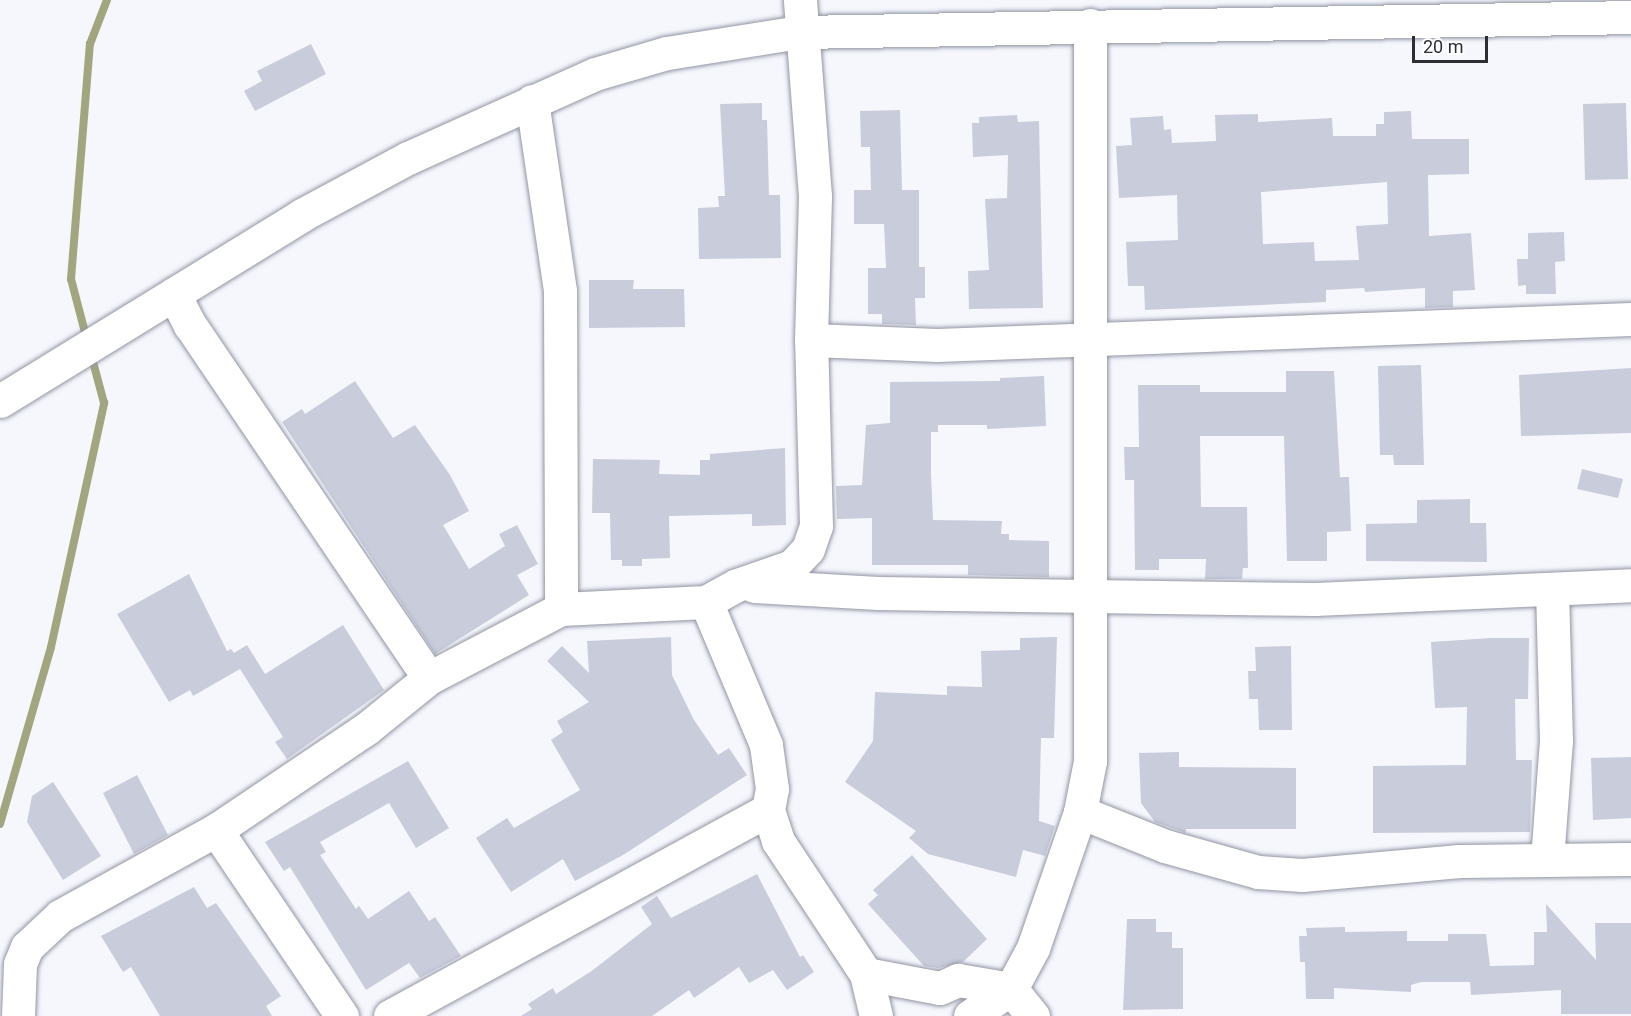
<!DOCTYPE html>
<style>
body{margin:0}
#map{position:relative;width:1631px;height:1016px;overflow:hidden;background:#f5f7fd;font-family:Roboto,sans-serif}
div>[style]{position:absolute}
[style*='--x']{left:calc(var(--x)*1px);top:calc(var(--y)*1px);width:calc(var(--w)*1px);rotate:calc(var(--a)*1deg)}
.stream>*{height:8px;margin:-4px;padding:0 4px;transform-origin:4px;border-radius:4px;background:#a2a67f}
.building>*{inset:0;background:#c9ccdb}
.roads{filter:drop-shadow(0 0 2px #9295a3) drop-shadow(0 0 2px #9295a3)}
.minor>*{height:33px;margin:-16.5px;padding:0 16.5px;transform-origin:16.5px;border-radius:16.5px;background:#fff}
span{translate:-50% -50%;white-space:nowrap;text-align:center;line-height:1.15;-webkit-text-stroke:6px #fff;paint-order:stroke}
.scale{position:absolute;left:1412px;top:36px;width:76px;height:27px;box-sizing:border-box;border:3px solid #2d2e34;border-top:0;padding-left:8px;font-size:18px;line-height:21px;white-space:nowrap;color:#2d2e34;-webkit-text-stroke:4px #fff;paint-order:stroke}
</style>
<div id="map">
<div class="stream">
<i style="--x:87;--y:340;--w:63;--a:-104.7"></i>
<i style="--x:71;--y:279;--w:236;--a:-85.4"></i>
<i style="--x:90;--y:44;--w:47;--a:-68.9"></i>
<i style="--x:0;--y:824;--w:184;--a:-73.9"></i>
<i style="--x:51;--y:647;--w:250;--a:-77.7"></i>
<i style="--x:104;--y:403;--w:51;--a:-104.9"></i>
</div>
<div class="building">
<i style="clip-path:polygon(311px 44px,326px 74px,255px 111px,244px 91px,262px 81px,257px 71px)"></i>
<i style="clip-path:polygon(762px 103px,762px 120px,767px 120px,769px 195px,780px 195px,781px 258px,699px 259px,698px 208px,719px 207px,718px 196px,725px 196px,720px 104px)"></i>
<i style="clip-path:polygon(1626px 103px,1628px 179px,1585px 180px,1583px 104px)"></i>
<i style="clip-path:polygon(900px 110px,902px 190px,919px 190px,919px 267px,925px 267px,925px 298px,915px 298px,916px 325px,882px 324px,882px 314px,868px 314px,868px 268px,886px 268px,884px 224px,854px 224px,854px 190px,871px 190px,870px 147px,861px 147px,860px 111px)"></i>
<i style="clip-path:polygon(evenodd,1411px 111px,1412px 139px,1469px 139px,1469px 174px,1428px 175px,1429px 236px,1471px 233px,1475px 290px,1453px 291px,1453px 307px,1425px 308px,1425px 288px,1365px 292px,1364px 288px,1326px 290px,1326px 302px,1145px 310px,1144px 286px,1128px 286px,1126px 242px,1178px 240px,1177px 195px,1119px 198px,1116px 146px,1132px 145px,1130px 118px,1163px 116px,1164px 130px,1171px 129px,1172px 143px,1216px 141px,1215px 115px,1258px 114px,1258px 122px,1332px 118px,1333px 136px,1376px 136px,1376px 124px,1384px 124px,1384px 112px,1411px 111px,1387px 182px,1388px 224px,1356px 226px,1359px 260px,1315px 261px,1314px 242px,1263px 244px,1261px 192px,1387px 182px)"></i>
<i style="clip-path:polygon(1017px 115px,1018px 122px,1039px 121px,1043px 308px,969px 309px,968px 271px,989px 270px,985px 199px,1007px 198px,1008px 155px,973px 157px,972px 123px,979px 123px,979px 117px)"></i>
<i style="clip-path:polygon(1564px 232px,1565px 261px,1555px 262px,1556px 294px,1526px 294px,1526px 285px,1518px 286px,1517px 259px,1528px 259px,1528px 233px)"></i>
<i style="clip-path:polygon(589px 280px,634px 280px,633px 289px,684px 289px,685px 327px,589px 328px)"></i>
<i style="clip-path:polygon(1421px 365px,1424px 465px,1394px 465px,1393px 455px,1380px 455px,1378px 366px)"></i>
<i style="clip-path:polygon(1631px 368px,1631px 433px,1521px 436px,1519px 375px)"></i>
<i style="clip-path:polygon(1286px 371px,1334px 371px,1340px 477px,1349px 477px,1351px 531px,1327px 532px,1327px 561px,1287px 561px,1284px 436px,1200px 436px,1201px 507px,1247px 507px,1248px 568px,1243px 568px,1242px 579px,1205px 579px,1206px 559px,1159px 559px,1159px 570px,1135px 570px,1134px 480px,1125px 480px,1124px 447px,1139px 447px,1138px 385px,1200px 385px,1200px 392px,1286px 392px)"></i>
<i style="clip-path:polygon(1044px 376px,1046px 426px,987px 429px,987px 425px,938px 425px,938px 432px,931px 432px,931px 474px,933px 520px,1002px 521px,1001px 534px,1009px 534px,1009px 540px,1049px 541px,1049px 577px,968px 575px,968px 565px,872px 565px,872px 518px,837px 519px,836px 486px,862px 485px,866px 425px,890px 423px,890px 382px,1000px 381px,1000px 378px)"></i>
<i style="clip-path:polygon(355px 381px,393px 438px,415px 425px,450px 475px,469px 511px,443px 525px,469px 569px,505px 546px,499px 534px,517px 525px,538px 564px,517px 575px,529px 595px,435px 654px,282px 422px,302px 409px,305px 414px)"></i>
<i style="clip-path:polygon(785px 448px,786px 525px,752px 526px,752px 514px,669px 516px,670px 558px,642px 559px,642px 566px,622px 566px,622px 560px,611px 560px,610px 513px,592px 513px,593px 459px,660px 460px,659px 474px,700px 475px,700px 460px,710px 460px,710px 454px)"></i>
<i style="clip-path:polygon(1582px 469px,1623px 479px,1618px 498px,1577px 489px)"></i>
<i style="clip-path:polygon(1470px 499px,1470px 523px,1486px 523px,1487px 562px,1366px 561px,1366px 524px,1417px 523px,1417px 500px)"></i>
<i style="clip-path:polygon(189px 574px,227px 651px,231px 649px,234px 653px,247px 645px,265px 674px,343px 625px,384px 690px,287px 759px,275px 742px,283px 737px,240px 669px,193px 696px,190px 690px,169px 702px,117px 614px)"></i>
<i style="clip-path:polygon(671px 637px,672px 675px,694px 720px,718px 755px,729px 748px,747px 775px,623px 855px,575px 881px,563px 859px,511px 892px,476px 838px,507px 818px,514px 828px,580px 790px,551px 740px,563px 732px,557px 721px,589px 702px,547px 661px,562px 646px,589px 673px,587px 641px)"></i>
<i style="clip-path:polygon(1057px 637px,1054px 738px,1041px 738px,1039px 821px,1055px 826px,1045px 856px,1023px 850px,1016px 877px,928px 854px,909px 838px,916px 831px,845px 782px,873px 741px,875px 692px,947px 695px,947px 686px,982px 687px,981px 651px,1020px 650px,1020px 638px)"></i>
<i style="clip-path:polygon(1491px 638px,1529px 638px,1528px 699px,1515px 699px,1516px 760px,1532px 760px,1530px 832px,1373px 833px,1373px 766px,1466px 765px,1467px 707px,1435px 708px,1431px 642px)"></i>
<i style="clip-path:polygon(1291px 646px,1292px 730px,1259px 730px,1258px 699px,1249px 699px,1248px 671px,1256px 671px,1255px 647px)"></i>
<i style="clip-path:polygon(1179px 752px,1179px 767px,1296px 768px,1296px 829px,1186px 829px,1186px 833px,1155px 822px,1141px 803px,1139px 753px)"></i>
<i style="clip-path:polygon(1631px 757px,1631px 818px,1593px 820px,1591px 758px)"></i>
<i style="clip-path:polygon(408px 761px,449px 828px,416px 848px,389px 803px,320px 842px,326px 852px,320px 855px,356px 909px,359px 906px,368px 919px,409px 891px,429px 921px,435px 917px,461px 956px,420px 978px,409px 963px,366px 990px,290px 867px,284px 871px,265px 842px)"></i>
<i style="clip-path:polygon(137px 775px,168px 835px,134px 854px,103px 793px)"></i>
<i style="clip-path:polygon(53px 782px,101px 856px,63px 880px,27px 822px,32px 796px)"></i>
<i style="clip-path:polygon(912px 855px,987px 939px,963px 962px,938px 968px,924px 966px,868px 904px,878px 895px,873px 890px)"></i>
<i style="clip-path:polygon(757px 874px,800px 957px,803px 955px,814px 972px,787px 990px,773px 970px,749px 983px,739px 967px,694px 998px,689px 990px,652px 1016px,521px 1016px,532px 1009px,528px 1004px,553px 988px,556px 994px,593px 970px,652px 924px,641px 907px,657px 896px,671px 918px)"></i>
<i style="clip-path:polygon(194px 887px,207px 908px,216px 903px,281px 996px,266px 1006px,272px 1016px,160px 1016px,131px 967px,123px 972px,101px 936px)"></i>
<i style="clip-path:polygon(1546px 904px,1596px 960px,1595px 923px,1631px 923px,1631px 1014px,1561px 1014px,1561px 990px,1471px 995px,1470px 982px,1421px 982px,1411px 985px,1411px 992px,1334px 988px,1334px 999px,1306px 999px,1305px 962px,1300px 962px,1299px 936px,1307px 936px,1306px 928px,1345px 927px,1345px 932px,1407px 931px,1407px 941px,1448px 941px,1448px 934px,1486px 934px,1490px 966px,1534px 965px,1534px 932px,1547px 932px)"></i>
<i style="clip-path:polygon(1127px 919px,1156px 919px,1156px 932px,1172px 932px,1172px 948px,1183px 948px,1183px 1009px,1123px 1010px)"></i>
</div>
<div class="roads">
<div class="minor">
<i style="--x:532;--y:101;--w:192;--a:81.6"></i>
<i style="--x:560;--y:291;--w:318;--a:89.8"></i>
<i style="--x:174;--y:294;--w:35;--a:63"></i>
<i style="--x:190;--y:325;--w:426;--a:55.9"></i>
<i style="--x:811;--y:340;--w:126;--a:2.3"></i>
<i style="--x:937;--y:345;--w:694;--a:-2.15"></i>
<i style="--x:0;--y:401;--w:355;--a:-31.6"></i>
<i style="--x:302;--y:215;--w:120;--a:-28.3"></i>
<i style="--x:408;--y:158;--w:205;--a:-24.2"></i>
<i style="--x:595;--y:74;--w:75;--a:-16.3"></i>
<i style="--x:667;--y:53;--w:135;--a:-9"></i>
<i style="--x:800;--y:32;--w:831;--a:-1.03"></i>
<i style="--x:754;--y:586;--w:124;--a:3.2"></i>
<i style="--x:878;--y:593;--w:437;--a:0.8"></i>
<i style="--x:1315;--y:599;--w:316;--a:-2.5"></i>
<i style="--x:706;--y:602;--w:155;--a:67.2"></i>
<i style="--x:766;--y:745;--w:44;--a:82.2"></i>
<i style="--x:772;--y:789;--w:21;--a:101"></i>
<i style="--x:768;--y:810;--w:33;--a:72"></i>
<i style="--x:778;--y:841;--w:159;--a:56.5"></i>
<i style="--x:866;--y:974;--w:43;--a:76.6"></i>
<i style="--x:1080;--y:812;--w:92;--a:21.8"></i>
<i style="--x:1165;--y:846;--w:97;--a:15.6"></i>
<i style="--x:1258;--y:872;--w:44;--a:3.9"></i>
<i style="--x:1302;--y:875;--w:158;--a:-5.1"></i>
<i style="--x:1459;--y:861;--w:172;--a:-0.7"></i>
<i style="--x:216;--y:830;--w:225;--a:55.9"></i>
<i style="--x:1547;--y:860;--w:119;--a:-85.7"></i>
<i style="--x:1556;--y:741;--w:152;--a:-91.5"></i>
<i style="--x:866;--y:974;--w:75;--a:10.7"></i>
<i style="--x:940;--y:988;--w:20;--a:-24"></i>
<i style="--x:958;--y:980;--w:54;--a:9.6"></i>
<i style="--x:1011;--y:989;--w:35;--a:51"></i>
<i style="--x:18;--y:1016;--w:52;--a:-87.8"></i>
<i style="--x:20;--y:964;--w:18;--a:-68"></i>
<i style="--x:27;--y:947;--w:45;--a:-43.2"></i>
<i style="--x:60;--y:916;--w:178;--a:-28.9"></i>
<i style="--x:216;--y:830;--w:181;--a:-34"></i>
<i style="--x:366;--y:729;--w:81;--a:-39"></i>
<i style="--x:429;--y:678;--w:149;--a:-27.6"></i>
<i style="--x:561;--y:609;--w:145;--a:-2.8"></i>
<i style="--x:706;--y:602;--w:35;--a:-29"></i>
<i style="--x:737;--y:585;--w:58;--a:-19.1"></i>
<i style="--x:792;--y:566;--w:23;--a:-47"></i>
<i style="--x:808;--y:549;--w:24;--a:-71"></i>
<i style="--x:816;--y:526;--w:186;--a:-91.5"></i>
<i style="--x:811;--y:340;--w:144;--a:-88.4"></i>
<i style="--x:815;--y:196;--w:197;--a:-94.4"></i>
<i style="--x:390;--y:1016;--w:430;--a:-28.6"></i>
<i style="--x:970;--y:1016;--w:49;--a:-33.4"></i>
<i style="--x:1011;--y:989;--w:47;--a:-61.8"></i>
<i style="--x:1033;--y:948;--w:144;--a:-70.9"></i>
<i style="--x:1080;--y:812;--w:52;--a:-78.9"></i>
<i style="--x:1090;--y:761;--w:736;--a:-90"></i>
</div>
</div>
<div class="scale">20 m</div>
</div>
